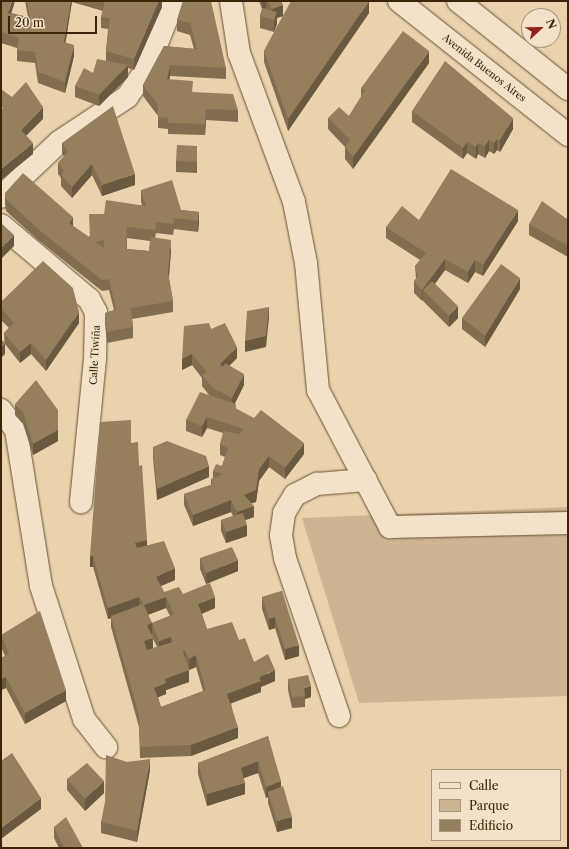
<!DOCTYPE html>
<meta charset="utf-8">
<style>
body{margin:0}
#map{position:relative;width:569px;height:849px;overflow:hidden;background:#ead2ac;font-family:"Libre Caslon Text",serif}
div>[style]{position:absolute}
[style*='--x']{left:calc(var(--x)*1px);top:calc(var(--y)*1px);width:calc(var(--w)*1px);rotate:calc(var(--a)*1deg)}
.green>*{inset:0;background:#ccb590}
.roads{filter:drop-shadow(0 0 1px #675030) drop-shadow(0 0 1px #675030)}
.minor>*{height:22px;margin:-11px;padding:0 11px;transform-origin:11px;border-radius:11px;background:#f1e2c9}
.secondary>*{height:22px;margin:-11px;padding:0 11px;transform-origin:11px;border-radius:11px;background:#f1e2c9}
.wall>*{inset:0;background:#816d50}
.shaded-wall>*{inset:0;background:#695941}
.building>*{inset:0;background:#967f5d}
span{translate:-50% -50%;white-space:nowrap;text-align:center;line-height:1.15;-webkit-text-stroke:3px #f1e2c9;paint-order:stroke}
.street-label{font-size:10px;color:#3b2507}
.frame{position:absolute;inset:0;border:2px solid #3b2507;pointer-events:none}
.legend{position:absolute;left:431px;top:769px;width:130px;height:72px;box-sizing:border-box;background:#f1e2c9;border:1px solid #a8967b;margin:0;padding:5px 7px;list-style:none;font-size:12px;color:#3b2507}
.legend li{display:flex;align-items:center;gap:8px;height:20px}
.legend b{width:20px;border:1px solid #a8967b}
.north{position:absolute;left:521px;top:8px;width:40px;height:40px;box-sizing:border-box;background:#f1e2c9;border:1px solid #a8967b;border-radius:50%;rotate:68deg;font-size:11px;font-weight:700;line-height:16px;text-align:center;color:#3b2507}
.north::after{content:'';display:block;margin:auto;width:14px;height:18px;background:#8f2418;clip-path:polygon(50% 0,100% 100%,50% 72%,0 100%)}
.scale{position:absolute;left:8px;top:16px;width:89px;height:18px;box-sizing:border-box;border:2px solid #3b2507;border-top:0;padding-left:5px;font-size:12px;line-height:14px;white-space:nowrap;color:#3b2507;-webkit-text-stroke:3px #f1e2c9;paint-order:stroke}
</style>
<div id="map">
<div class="green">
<i style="clip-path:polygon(568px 507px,568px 696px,359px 703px,302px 518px)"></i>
</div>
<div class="roads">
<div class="minor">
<i style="--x:231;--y:1;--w:53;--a:81.3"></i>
<i style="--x:239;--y:53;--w:159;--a:69.7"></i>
<i style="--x:294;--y:202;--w:62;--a:78.9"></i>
<i style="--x:306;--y:263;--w:128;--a:84.6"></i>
<i style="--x:318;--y:390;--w:155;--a:62.3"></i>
<i style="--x:390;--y:527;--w:178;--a:-1.3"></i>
<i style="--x:1;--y:197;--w:80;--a:-43.5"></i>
<i style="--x:59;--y:142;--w:82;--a:-33.5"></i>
<i style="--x:127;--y:97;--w:35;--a:-55"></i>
<i style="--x:147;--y:68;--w:72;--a:-68.1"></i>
<i style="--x:1;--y:225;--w:115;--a:40.1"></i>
<i style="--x:89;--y:299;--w:15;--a:62"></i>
<i style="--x:96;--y:312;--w:47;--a:91.2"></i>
<i style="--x:95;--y:359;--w:144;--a:95.6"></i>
<i style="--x:1;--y:410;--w:25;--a:53"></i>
<i style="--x:16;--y:430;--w:158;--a:80.9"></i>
<i style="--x:41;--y:586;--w:140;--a:72.1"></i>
<i style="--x:84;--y:719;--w:36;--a:52"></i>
<i style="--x:339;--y:716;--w:167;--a:-108.9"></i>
<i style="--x:285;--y:558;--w:23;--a:-100"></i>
<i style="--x:281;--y:535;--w:22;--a:-82"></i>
<i style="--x:284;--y:513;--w:21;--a:-59"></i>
<i style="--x:295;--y:495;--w:25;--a:-27"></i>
<i style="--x:317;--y:484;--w:49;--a:-4.7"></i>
</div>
<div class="secondary">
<i style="--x:399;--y:1;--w:216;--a:38.4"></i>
<i style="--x:458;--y:1;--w:141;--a:38.7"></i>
</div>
</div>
<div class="wall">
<i style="clip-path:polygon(1px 1px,11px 13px,28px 17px,25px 1px,162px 1px,162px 7px,134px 70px,128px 68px,128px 77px,99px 106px,75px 97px,75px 86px,93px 73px,106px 61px,106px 51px,108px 29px,101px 28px,101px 17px,103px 11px,72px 2px,65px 43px,74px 56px,65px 93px,38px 83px,35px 63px,17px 61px,17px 48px,1px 43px)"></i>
<i style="clip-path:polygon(183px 1px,226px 68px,226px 79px,170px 76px,169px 80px,193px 92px,238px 110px,238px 122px,206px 120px,205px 135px,168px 134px,168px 129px,158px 128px,158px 116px,143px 96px,143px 85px,164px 46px,194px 49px,190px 35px,177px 31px,177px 20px)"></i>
<i style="clip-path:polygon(259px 1px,281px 1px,283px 16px,369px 13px,288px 131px,264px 62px,264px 51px,283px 16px,277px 18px,277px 24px,274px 32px,260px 28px,260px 16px,262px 9px)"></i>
<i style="clip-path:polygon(429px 63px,353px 169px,345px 159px,345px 147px,328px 129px,328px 118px,349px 116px,361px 97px,361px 88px)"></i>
<i style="clip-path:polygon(412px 111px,513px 129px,500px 152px,497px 150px,494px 154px,489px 151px,485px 158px,478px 154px,476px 159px,467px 153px,463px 159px,412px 122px)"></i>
<i style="clip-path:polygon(62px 143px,135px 185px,102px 196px,92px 175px,72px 198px,61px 186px,61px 178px,58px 174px,58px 163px,64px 156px,62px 154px)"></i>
<i style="clip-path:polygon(197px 146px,197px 173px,176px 172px,176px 161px)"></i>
<i style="clip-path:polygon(evenodd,141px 190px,181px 210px,199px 212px,199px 223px,198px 232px,174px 229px,173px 235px,156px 233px,155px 238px,171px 251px,169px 278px,173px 301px,173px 312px,132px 319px,133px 327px,133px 338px,107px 343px,105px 324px,105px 313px,114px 310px,109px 290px,102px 291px,38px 240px,6px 211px,5px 204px,5px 193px,73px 226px,89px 237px,104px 214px,142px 205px,141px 202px,141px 190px,127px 238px,150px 241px,149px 251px,127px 249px,127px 238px)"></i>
<i style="clip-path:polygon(568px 217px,568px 257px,529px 235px,529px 224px,567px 219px)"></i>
<i style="clip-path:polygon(419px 220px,518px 221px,483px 276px,475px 272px,468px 283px,445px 270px,435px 284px,458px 318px,449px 327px,423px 301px,423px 299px,422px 301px,414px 293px,414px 281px,416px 279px,415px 266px,420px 260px,386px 238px,386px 227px)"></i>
<i style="clip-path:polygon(520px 289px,485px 347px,462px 329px,462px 318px)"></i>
<i style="clip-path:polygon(1px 302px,79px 323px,46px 371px,31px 354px,20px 363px,5px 344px,5px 354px,4px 333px,9px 328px,1px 320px)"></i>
<i style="clip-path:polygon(211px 329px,237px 358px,229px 366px,244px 385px,235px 403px,236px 409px,304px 454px,285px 479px,269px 467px,259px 481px,256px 502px,251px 503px,254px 517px,245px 520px,247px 536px,226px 543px,221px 531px,221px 520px,233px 516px,231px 512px,193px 526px,184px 505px,184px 494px,211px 485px,211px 479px,213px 478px,213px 471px,222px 466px,225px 457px,220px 455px,220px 444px,223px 433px,207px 428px,202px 437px,186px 431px,186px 420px,209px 395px,202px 386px,202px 378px,192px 365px,182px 370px,182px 359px)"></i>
<i style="clip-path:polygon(568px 340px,568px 353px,567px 353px,567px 342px)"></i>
<i style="clip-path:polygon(15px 404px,58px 441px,33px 455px,23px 424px,15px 415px)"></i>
<i style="clip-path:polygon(evenodd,131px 443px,139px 466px,147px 545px,175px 580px,161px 586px,164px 592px,183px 594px,215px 608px,202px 614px,207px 629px,239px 640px,254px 662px,275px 681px,261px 687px,261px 692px,231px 703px,238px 738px,191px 756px,140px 758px,139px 727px,111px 627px,111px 618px,108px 619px,93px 567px,90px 567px,90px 556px,131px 443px,166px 608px,170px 616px,152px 623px,148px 615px,166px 608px,131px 443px,151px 634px,157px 647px,153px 648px,151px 634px,131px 443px,196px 667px,203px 691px,161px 707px,158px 697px,166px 694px,166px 690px,189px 682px,188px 668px,189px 670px,196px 667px)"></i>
<i style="clip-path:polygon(153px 447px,209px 477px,157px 500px,153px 458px)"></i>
<i style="clip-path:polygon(200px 558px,238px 571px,206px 584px,200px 569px)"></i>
<i style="clip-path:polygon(282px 591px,299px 656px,285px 660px,275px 628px,269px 630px,262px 609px,262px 597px)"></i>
<i style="clip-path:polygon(1px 635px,66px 701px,25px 724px,6px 688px,1px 690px,1px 658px,5px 656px,1px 647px)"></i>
<i style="clip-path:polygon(288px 679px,311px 697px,305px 699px,305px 707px,292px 708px,288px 690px)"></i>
<i style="clip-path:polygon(268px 736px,281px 787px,292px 828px,277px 832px,268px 803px,268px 797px,266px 798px,258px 773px,244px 778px,245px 794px,207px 806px,198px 774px,198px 763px)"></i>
<i style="clip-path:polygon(150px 770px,137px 842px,101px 833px,101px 822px)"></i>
<i style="clip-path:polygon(67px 779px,104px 793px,85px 811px,67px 790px)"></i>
<i style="clip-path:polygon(54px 827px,83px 848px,59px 848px,54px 838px)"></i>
</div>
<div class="shaded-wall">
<i style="clip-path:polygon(12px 1px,15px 1px,8px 24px,8px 13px)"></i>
<i style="clip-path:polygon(71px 1px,72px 1px,64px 53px,64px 42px)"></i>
<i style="clip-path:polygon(159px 1px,162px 1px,162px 7px,134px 70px,134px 59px)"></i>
<i style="clip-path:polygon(262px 1px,266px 1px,266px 8px,262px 9px)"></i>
<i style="clip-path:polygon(369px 1px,369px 13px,288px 131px,288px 119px)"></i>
<i style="clip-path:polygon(283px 5px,283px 16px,277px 18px,277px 24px,274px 32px,274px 20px,272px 20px,272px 9px)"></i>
<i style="clip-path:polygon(74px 45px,74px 56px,65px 93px,65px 82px)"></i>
<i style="clip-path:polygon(429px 51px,429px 63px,353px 169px,353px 157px)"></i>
<i style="clip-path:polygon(128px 65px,128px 77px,99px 106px,99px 95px)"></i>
<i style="clip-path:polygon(170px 65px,170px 76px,167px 91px,167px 79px)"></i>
<i style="clip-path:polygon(43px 107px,43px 119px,21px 141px,21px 130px)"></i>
<i style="clip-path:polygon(206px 109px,206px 120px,205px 135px,205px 124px)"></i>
<i style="clip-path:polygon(513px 118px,513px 129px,500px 152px,500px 140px)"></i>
<i style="clip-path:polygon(497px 139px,497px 150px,494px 154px,494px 143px)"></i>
<i style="clip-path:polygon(489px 140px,489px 151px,485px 158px,485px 146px)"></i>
<i style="clip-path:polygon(467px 142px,467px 153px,463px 159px,463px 148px)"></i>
<i style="clip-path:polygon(33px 143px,33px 154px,1px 180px,1px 169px)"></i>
<i style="clip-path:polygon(478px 143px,478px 154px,476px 159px,476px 147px)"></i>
<i style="clip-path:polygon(92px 164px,92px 175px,72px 198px,72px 187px)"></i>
<i style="clip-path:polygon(135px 174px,135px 185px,102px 196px,102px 185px)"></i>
<i style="clip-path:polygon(518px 210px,518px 221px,483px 276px,483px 265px)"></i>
<i style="clip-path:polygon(199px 212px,199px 223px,198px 232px,198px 221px)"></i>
<i style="clip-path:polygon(73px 217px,73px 228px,69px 223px)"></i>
<i style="clip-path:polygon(14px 235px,14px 246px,1px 259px,1px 248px)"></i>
<i style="clip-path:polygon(171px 240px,171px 251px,168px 285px,168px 273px)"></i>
<i style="clip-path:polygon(445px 259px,445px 270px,427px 294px,423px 290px,423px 299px,422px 301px,422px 290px)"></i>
<i style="clip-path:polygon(475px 260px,475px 272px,468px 283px,468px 272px)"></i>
<i style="clip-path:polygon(520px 278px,520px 289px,485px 347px,485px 336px)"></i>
<i style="clip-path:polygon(458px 306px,458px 318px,449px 327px,449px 316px)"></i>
<i style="clip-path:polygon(269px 307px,269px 318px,266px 347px,245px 352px,245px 341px)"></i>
<i style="clip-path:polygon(79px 312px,79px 323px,46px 371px,46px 360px)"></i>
<i style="clip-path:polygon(5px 343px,5px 354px,1px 358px,1px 347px)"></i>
<i style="clip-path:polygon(31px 343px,31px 354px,20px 363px,20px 352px)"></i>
<i style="clip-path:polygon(237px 347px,237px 358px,220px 375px,220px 364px)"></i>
<i style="clip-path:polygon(192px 354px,192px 365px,182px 370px,182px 359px)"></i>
<i style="clip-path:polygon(244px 374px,244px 385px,232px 409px,232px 398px)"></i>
<i style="clip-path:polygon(207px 417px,207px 428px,202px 437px,202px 426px)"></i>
<i style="clip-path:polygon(58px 421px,58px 441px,33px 455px,33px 444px)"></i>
<i style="clip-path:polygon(304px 443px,304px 454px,285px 479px,285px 468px)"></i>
<i style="clip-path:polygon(269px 456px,269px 467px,259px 481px,256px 502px,244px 506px,244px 495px,259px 469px)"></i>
<i style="clip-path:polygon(209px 466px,209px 477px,157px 500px,157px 489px)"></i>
<i style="clip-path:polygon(231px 500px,231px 512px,193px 526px,193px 515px)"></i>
<i style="clip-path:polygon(254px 506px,254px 517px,237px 523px,237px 512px)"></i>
<i style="clip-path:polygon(247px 525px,247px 536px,226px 543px,226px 532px)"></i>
<i style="clip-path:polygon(147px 540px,147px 551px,135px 555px,135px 543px)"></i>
<i style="clip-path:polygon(90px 556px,93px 556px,93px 567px,90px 567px)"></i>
<i style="clip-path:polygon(238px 560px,238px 571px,206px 584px,206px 573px)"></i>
<i style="clip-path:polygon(175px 568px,175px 580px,156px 588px,156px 577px)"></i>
<i style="clip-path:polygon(139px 597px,139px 608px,111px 616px,111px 618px,108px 619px,108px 608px)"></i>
<i style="clip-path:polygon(166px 597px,166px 608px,144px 616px,144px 605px)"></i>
<i style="clip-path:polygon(215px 597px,215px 608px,198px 615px,198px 604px)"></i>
<i style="clip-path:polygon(275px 617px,275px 628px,269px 630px,269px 619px)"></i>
<i style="clip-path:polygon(152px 623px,152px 634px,147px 636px,147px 625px)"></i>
<i style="clip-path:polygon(171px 637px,171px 648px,159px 652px,159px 641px)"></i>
<i style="clip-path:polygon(153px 638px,153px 649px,144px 653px,144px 641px)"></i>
<i style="clip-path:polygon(299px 645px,299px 656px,285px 660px,285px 649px)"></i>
<i style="clip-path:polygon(185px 651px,185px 662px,183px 652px)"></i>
<i style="clip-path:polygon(196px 655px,196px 667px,189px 670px,189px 659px)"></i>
<i style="clip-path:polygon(189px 670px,189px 682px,166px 690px,166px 694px,154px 699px,154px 688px,165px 679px)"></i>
<i style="clip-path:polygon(275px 670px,275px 681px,261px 687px,261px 692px,227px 705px,227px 694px)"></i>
<i style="clip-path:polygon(6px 677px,6px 688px,1px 690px,1px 679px)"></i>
<i style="clip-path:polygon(311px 686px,311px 697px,305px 699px,304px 688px)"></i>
<i style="clip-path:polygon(66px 690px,66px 701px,25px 724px,25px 713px)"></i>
<i style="clip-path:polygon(238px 727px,238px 738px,191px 756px,191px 745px)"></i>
<i style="clip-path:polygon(150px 759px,150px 770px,137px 842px,137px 831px)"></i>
<i style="clip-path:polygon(258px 761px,258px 773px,241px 779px,241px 768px)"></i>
<i style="clip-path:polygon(104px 781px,104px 793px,85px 811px,85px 799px)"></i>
<i style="clip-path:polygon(281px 781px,281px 792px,268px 792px,268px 797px,266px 798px,266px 787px)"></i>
<i style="clip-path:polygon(245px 783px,245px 794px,207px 806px,207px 794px)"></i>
<i style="clip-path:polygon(41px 798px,41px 809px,1px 839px,1px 828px)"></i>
<i style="clip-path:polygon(292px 817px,292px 828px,277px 832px,277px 821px)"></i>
</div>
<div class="building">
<i style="clip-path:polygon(1px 1px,12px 1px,8px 13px,30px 18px,27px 1px,71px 1px,64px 42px,74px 45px,65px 82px,38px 72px,35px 52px,17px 50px,19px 38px,1px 32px)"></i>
<i style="clip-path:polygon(105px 1px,159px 1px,134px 59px,106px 51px,110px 18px,101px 17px)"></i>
<i style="clip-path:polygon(183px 1px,211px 1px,226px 68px,170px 65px,167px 79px,193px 81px,192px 92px,233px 94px,238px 110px,206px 109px,205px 124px,168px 123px,168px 118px,158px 117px,158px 105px,143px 85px,164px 46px,197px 49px,190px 23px,177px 20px)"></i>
<i style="clip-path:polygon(268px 1px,281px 1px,283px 5px,272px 9px)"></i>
<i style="clip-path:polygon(291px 1px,369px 1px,288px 119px,264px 51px)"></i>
<i style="clip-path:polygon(262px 8px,277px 12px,274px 20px,260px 16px)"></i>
<i style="clip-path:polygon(403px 31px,429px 51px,353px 157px,345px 147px,350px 140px,328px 118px,339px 107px,349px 116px,365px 90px,361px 88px)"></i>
<i style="clip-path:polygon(97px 59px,128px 65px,99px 95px,75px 86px,84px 68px,93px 73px)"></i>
<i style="clip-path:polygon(445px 61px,513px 118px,500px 140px,497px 139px,494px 143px,489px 140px,485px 146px,478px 143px,476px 147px,467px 142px,463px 148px,412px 111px)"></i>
<i style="clip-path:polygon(26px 82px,43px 107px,21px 130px,33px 143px,1px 169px,1px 110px,3px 108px,1px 106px,1px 89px,12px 97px)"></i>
<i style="clip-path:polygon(113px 106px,135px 174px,102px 185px,92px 164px,72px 187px,61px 175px,64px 171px,58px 163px,68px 152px,62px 143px)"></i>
<i style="clip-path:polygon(177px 145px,197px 146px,197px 162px,176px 161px)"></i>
<i style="clip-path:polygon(451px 169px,518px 210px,483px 265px,475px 260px,468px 272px,445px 259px,422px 290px,414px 281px,418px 276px,415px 266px,426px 253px,386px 227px,402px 206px,419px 220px)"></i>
<i style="clip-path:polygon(evenodd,23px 173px,73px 217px,69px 223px,90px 238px,89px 214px,104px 214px,106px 200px,146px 206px,141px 190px,172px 180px,181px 210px,199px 212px,198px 221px,174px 218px,173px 224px,156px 222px,155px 230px,127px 227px,126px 249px,149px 251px,151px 237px,171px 240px,168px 273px,173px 301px,131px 308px,133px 327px,107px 332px,105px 313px,116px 310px,109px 279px,102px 280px,38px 229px,6px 199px,5px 193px,23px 173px,104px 240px,104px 248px,95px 242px,104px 240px)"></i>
<i style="clip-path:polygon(542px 201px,567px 219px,568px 217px,568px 246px,529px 224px)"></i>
<i style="clip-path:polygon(1px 223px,14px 235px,1px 248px)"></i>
<i style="clip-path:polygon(43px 261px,73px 288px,79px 312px,46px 360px,31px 343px,20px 352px,4px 333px,14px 323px,1px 308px,1px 302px)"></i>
<i style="clip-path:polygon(501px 264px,520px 278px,485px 336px,462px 318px)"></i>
<i style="clip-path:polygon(432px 281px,458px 306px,449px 316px,423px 290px)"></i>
<i style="clip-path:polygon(269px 307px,266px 336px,245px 341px,247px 311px)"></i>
<i style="clip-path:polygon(209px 323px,211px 329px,225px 323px,237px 347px,220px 364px,223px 367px,225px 363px,244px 374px,232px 398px,213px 388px,202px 375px,207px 372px,192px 354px,182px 359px,184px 326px)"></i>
<i style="clip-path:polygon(1px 339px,5px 343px,1px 347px)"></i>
<i style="clip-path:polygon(36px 380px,58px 410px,58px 430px,33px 444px,23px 412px,15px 404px)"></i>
<i style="clip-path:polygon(200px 392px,236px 404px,235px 408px,254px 418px,261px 410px,304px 443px,285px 468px,269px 456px,259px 469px,256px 490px,244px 495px,254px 506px,237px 512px,231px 500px,193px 515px,184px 494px,213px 484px,211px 479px,223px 474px,213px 471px,216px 464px,222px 466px,228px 448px,220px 444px,224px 431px,239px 434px,244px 429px,207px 417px,202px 426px,186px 420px)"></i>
<i style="clip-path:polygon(evenodd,131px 420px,131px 443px,138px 442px,139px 466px,142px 465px,147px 540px,135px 543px,137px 548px,164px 541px,175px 568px,156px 577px,164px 592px,179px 587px,183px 594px,210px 583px,215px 597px,198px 604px,207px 629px,232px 622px,239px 640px,245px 638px,254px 662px,268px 654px,275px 670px,259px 677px,261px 681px,227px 694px,238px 727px,191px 745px,140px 747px,139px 715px,111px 616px,143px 604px,139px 597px,108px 608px,93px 556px,90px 556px,100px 422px,131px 420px,166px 597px,174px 614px,152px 623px,144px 605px,166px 597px,131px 420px,152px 623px,159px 641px,171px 637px,173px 642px,147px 650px,144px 641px,153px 638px,147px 625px,152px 623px,131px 420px,185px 651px,189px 659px,196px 655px,206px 690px,161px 707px,154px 688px,166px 683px,165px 679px,189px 670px,183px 652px,185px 651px)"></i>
<i style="clip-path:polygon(167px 441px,206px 456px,209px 466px,157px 489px,153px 447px)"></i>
<i style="clip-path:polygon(243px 513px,247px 525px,226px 532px,221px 520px)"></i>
<i style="clip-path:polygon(232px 547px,238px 560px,206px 573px,200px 558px)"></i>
<i style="clip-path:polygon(282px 591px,299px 645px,285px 649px,275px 617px,269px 619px,262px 597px)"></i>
<i style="clip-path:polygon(40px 611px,66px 690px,25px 713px,6px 677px,1px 679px,1px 658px,9px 654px,1px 635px)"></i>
<i style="clip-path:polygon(308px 675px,311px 686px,304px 688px,305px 696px,292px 697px,288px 679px)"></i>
<i style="clip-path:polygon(268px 736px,281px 781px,266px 787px,258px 761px,241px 768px,245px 783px,207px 794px,198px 763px)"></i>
<i style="clip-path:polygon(12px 753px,41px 798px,1px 828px,1px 761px)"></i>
<i style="clip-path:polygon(106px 755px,127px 762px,150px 759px,137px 831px,101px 822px,105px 802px)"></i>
<i style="clip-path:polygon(87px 763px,104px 781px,85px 799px,67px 779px)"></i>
<i style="clip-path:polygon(283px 786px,292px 817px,277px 821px,268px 792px)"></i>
<i style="clip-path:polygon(66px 817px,83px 848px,64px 848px,54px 827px)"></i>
</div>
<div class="street-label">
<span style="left:484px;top:68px;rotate:38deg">Avenida Buenos Aires</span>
<span style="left:95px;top:355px;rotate:-87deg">Calle Tiwiña</span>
</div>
<div class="frame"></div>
<ul class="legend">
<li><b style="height:5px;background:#f1e2c9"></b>Calle</li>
<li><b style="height:11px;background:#ccb590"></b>Parque</li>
<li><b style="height:11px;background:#967f5d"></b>Edificio</li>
</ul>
<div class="north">N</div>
<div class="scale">20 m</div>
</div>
